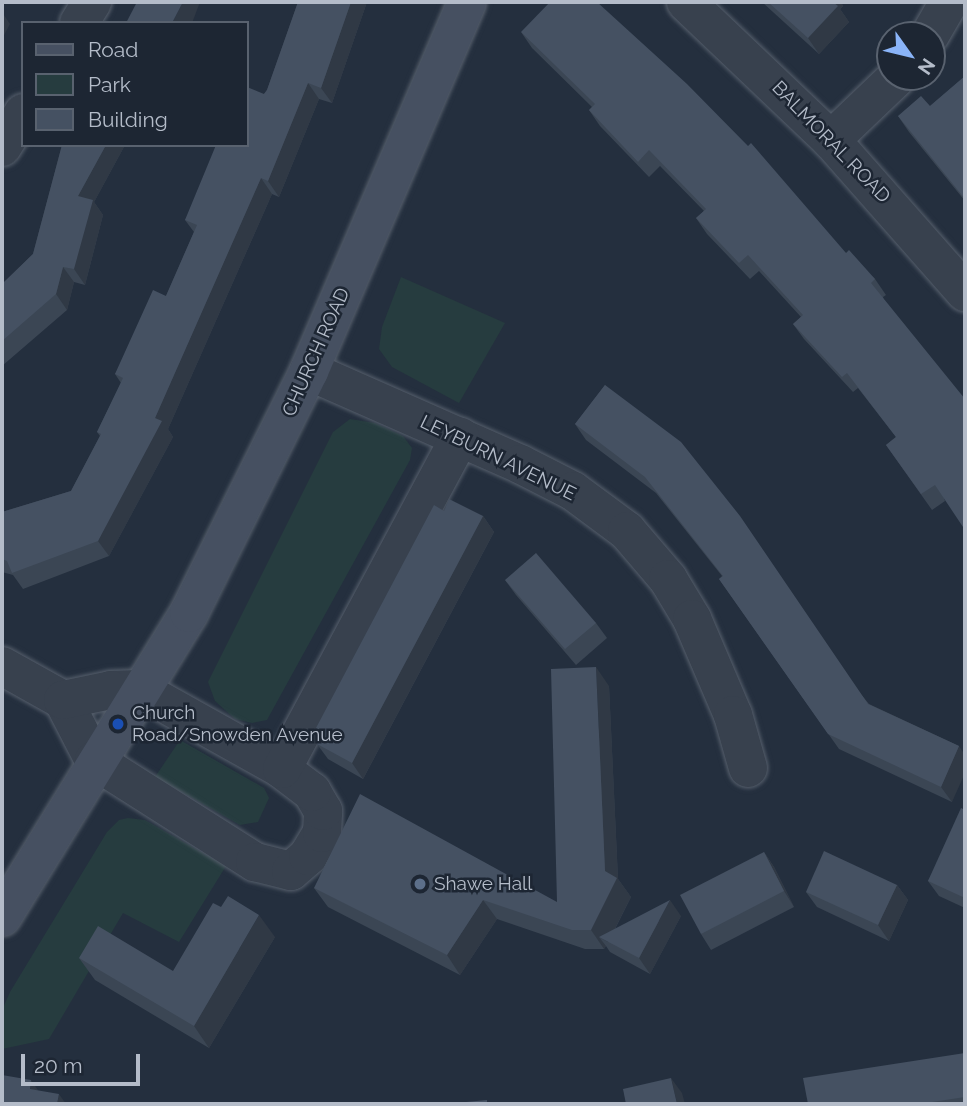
<!DOCTYPE html>
<style>
body{margin:0}
#map{position:relative;width:967px;height:1106px;overflow:hidden;background:#242f3e;font-family:Raleway,sans-serif}
div>[style]{position:absolute}
[style*='--x']{left:calc(var(--x)*1px);top:calc(var(--y)*1px);width:calc(var(--w)*1px);rotate:calc(var(--a)*1deg)}
.green>*{inset:0;background:#263c3f}
.roads{filter:drop-shadow(0 0 2px #565f6c) drop-shadow(0 0 2px #565f6c)}
.minor>*{height:38px;margin:-19px;padding:0 19px;transform-origin:19px;border-radius:19px;background:#38414e}
.secondary>*{height:38px;margin:-19px;padding:0 19px;transform-origin:19px;border-radius:19px;background:#465061}
.wall>*{inset:0;background:#3b4654}
.shaded-wall>*{inset:0;background:#303945}
.building>*{inset:0;background:#455162}
.dots>*{width:19px;height:19px;translate:-50% -50%;box-sizing:border-box;border:4px solid #1d2633;border-radius:50%}
span{translate:-50% -50%;white-space:nowrap;text-align:center;line-height:1.15;-webkit-text-stroke:5px #1d2633;paint-order:stroke}
.street-label{font-size:19px;color:#b4bcc9}
.poi-label{font-size:19px;color:#b4bcc9}
.left{translate:0 -50%;text-align:left}
.frame{position:absolute;inset:0;border:4px solid #b4bcc9;pointer-events:none}
.legend{position:absolute;left:21px;top:21px;width:228px;height:126px;box-sizing:border-box;background:#1d2633;border:2px solid #59626f;margin:0;padding:9px 12px;list-style:none;font-size:21px;color:#b4bcc9}
.legend li{display:flex;align-items:center;gap:14px;height:35px}
.legend b{width:35px;border:2px solid #59626f}
.north{position:absolute;left:876px;top:21px;width:70px;height:70px;box-sizing:border-box;background:#1d2633;border:2px solid #59626f;border-radius:50%;rotate:124deg;font-size:19px;font-weight:700;line-height:28px;text-align:center;color:#b4bcc9}
.north::after{content:'';display:block;margin:auto;width:24px;height:32px;background:#8ab4f8;clip-path:polygon(50% 0,100% 100%,50% 72%,0 100%)}
.scale{position:absolute;left:21px;top:1054px;width:119px;height:32px;box-sizing:border-box;border:4px solid #b4bcc9;border-top:0;padding-left:9px;font-size:21px;line-height:24px;white-space:nowrap;color:#b4bcc9;-webkit-text-stroke:5px #1d2633;paint-order:stroke}
</style>
<div id="map">
<div class="green">
<i style="clip-path:polygon(401px 277px,505px 323px,459px 403px,392px 367px,379px 349px,382px 327px)"></i>
<i style="clip-path:polygon(350px 419px,375px 423px,403px 436px,412px 448px,410px 460px,267px 720px,252px 723px,235px 719px,215px 701px,208px 682px,333px 432px)"></i>
<i style="clip-path:polygon(180px 740px,264px 788px,269px 798px,258px 822px,240px 825px,155px 777px)"></i>
<i style="clip-path:polygon(128px 818px,145px 820px,226px 866px,179px 942px,123px 913px,49px 1039px,2px 1049px,2px 1010px,10px 992px,107px 832px,119px 820px)"></i>
</div>
<div class="roads">
<div class="minor">
<i style="--x:686;--y:2;--w:200;--a:43.6"></i>
<i style="--x:831;--y:140;--w:203;--a:48.6"></i>
<i style="--x:79;--y:23;--w:25;--a:-58"></i>
<i style="--x:930;--y:35;--w:38;--a:-60"></i>
<i style="--x:831;--y:140;--w:91;--a:-43.7"></i>
<i style="--x:2;--y:147;--w:40;--a:-58"></i>
<i style="--x:309;--y:371;--w:231;--a:23.8"></i>
<i style="--x:520;--y:464;--w:59;--a:27"></i>
<i style="--x:573;--y:491;--w:67;--a:36.5"></i>
<i style="--x:627;--y:531;--w:63;--a:49.5"></i>
<i style="--x:668;--y:579;--w:47;--a:59"></i>
<i style="--x:692;--y:619;--w:104;--a:66.9"></i>
<i style="--x:733;--y:715;--w:55;--a:74.2"></i>
<i style="--x:2;--y:666;--w:70;--a:29.1"></i>
<i style="--x:63;--y:700;--w:68;--a:62.7"></i>
<i style="--x:94;--y:760;--w:191;--a:32.4"></i>
<i style="--x:255;--y:862;--w:37;--a:14"></i>
<i style="--x:291;--y:871;--w:23;--a:-41"></i>
<i style="--x:308;--y:856;--w:27;--a:-59"></i>
<i style="--x:322;--y:833;--w:22;--a:-87"></i>
<i style="--x:323;--y:811;--w:22;--a:-120"></i>
<i style="--x:312;--y:792;--w:38;--a:-143"></i>
<i style="--x:282;--y:769;--w:164;--a:-150.8"></i>
<i style="--x:139;--y:689;--w:28;--a:178"></i>
<i style="--x:111;--y:690;--w:49;--a:168.2"></i>
<i style="--x:282;--y:769;--w:377;--a:-61.8"></i>
</div>
<div class="secondary">
<i style="--x:2;--y:917;--w:357;--a:-58.4"></i>
<i style="--x:189;--y:613;--w:270;--a:-63.6"></i>
<i style="--x:309;--y:371;--w:401;--a:-66.8"></i>
</div>
</div>
<div class="wall">
<i style="clip-path:polygon(298px 2px,367px 2px,332px 103px,319px 99px,279px 197px,272px 194px,168px 429px,173px 437px,109px 556px,23px 589px,13px 575px,2px 572px,2px 512px,71px 491px,100px 436px,97px 432px,121px 383px,115px 374px,166px 296px,194px 232px,185px 220px,264px 94px,267px 90px)"></i>
<i style="clip-path:polygon(762px 2px,841px 2px,843px 6px,840px 9px,849px 22px,819px 54px)"></i>
<i style="clip-path:polygon(521px 32px,846px 253px,875px 279px,886px 295px,883px 297px,945px 501px,932px 510px,886px 445px,896px 437px,858px 388px,853px 392px,804px 339px,793px 324px,801px 317px,759px 271px,750px 279px,707px 234px,696px 218px,704px 211px,660px 166px,649px 177px,600px 126px,589px 110px,592px 107px,532px 48px)"></i>
<i style="clip-path:polygon(965px 76px,965px 201px,909px 132px,898px 116px,930px 106px)"></i>
<i style="clip-path:polygon(62px 145px,125px 145px,94px 202px,103px 215px,85px 285px,74px 282px,67px 310px,2px 366px,2px 284px,33px 254px)"></i>
<i style="clip-path:polygon(605px 385px,869px 704px,959px 746px,952px 802px,839px 749px,719px 579px,722px 576px,656px 493px,586px 440px,575px 424px)"></i>
<i style="clip-path:polygon(444px 511px,483px 516px,494px 532px,363px 779px,328px 759px,317px 744px,321px 735px,316px 728px)"></i>
<i style="clip-path:polygon(505px 580px,596px 623px,607px 638px,576px 665px,516px 595px)"></i>
<i style="clip-path:polygon(609px 686px,618px 879px,631px 897px,615px 929px,681px 916px,650px 974px,610px 952px,606px 946px,604px 949px,585px 949px,497px 919px,460px 975px,328px 907px,314px 888px,557px 902px)"></i>
<i style="clip-path:polygon(965px 810px,965px 908px,939px 896px,928px 881px)"></i>
<i style="clip-path:polygon(764px 852px,774px 867px,794px 907px,711px 950px,701px 934px)"></i>
<i style="clip-path:polygon(897px 885px,908px 900px,889px 941px,817px 907px,806px 892px)"></i>
<i style="clip-path:polygon(275px 937px,209px 1048px,95px 980px,79px 958px,173px 971px)"></i>
<i style="clip-path:polygon(965px 1053px,965px 1104px,808px 1104px)"></i>
</div>
<div class="shaded-wall">
<i style="clip-path:polygon(183px 2px,200px 2px,192px 23px,172px 23px)"></i>
<i style="clip-path:polygon(351px 2px,367px 2px,332px 103px,321px 88px)"></i>
<i style="clip-path:polygon(831px 2px,841px 2px,843px 6px,840px 9px,849px 22px,819px 54px,808px 38px)"></i>
<i style="clip-path:polygon(2px 12px,10px 24px,2px 39px)"></i>
<i style="clip-path:polygon(308px 83px,319px 99px,279px 197px,268px 181px)"></i>
<i style="clip-path:polygon(106px 145px,125px 145px,94px 202px,103px 215px,85px 285px,74px 269px,78px 196px)"></i>
<i style="clip-path:polygon(261px 178px,272px 194px,168px 429px,173px 437px,109px 556px,98px 541px,155px 418px)"></i>
<i style="clip-path:polygon(63px 267px,74px 282px,67px 310px,56px 294px)"></i>
<i style="clip-path:polygon(483px 516px,494px 532px,363px 779px,352px 763px)"></i>
<i style="clip-path:polygon(596px 667px,609px 686px,618px 879px,631px 897px,608px 942px,599px 937px,606px 946px,604px 949px,591px 930px,605px 871px)"></i>
<i style="clip-path:polygon(959px 746px,965px 755px,965px 773px,952px 802px,941px 787px)"></i>
<i style="clip-path:polygon(764px 852px,774px 867px,794px 907px,784px 891px)"></i>
<i style="clip-path:polygon(897px 885px,908px 900px,889px 941px,878px 925px)"></i>
<i style="clip-path:polygon(483px 900px,497px 919px,460px 975px,447px 955px)"></i>
<i style="clip-path:polygon(670px 900px,681px 916px,650px 974px,639px 958px)"></i>
<i style="clip-path:polygon(259px 915px,275px 937px,209px 1048px,194px 1026px)"></i>
<i style="clip-path:polygon(671px 1078px,682px 1093px,685px 1104px,677px 1104px)"></i>
<i style="clip-path:polygon(31px 1080px,42px 1096px,30px 1089px)"></i>
<i style="clip-path:polygon(59px 1094px,66px 1104px,57px 1104px)"></i>
</div>
<div class="building">
<i style="clip-path:polygon(137px 2px,183px 2px,172px 23px,126px 23px)"></i>
<i style="clip-path:polygon(298px 2px,351px 2px,321px 88px,308px 83px,268px 181px,261px 178px,155px 418px,162px 421px,98px 541px,12px 573px,7px 561px,2px 559px,2px 512px,71px 491px,101px 434px,97px 432px,123px 378px,115px 374px,153px 290px,166px 296px,197px 225px,185px 220px,216px 145px,247px 145px,247px 87px,264px 94px,267px 90px)"></i>
<i style="clip-path:polygon(550px 2px,597px 2px,687px 84px,748px 146px,751px 143px,846px 253px,849px 250px,875px 279px,871px 283px,965px 399px,965px 530px,935px 485px,921px 494px,886px 445px,896px 437px,847px 373px,842px 377px,793px 324px,803px 315px,748px 255px,739px 263px,696px 218px,706px 209px,649px 150px,638px 162px,589px 110px,595px 104px,521px 32px)"></i>
<i style="clip-path:polygon(768px 2px,833px 2px,838px 6px,808px 38px)"></i>
<i style="clip-path:polygon(965px 76px,965px 199px,898px 116px,921px 96px,930px 106px)"></i>
<i style="clip-path:polygon(62px 145px,106px 145px,78px 196px,93px 200px,74px 269px,63px 267px,56px 294px,2px 341px,2px 284px,33px 254px)"></i>
<i style="clip-path:polygon(605px 385px,681px 442px,740px 516px,868px 704px,959px 746px,941px 787px,828px 734px,719px 579px,723px 576px,645px 477px,575px 424px)"></i>
<i style="clip-path:polygon(449px 499px,483px 516px,352px 763px,317px 744px,323px 732px,316px 728px,434px 505px,444px 511px)"></i>
<i style="clip-path:polygon(536px 553px,596px 623px,565px 649px,505px 580px)"></i>
<i style="clip-path:polygon(596px 667px,605px 871px,617px 878px,591px 930px,572px 930px,483px 900px,447px 955px,314px 888px,360px 794px,557px 902px,551px 669px)"></i>
<i style="clip-path:polygon(961px 808px,965px 810px,965px 898px,928px 881px)"></i>
<i style="clip-path:polygon(824px 851px,897px 885px,878px 925px,806px 892px)"></i>
<i style="clip-path:polygon(764px 852px,784px 891px,701px 934px,680px 895px)"></i>
<i style="clip-path:polygon(228px 896px,259px 915px,194px 1026px,79px 958px,98px 926px,173px 971px,213px 903px,221px 907px)"></i>
<i style="clip-path:polygon(670px 900px,639px 958px,599px 937px)"></i>
<i style="clip-path:polygon(965px 1053px,965px 1097px,919px 1104px,808px 1104px,803px 1078px)"></i>
<i style="clip-path:polygon(2px 1075px,31px 1080px,30px 1089px,59px 1094px,57px 1104px,2px 1104px)"></i>
<i style="clip-path:polygon(671px 1078px,677px 1104px,626px 1104px,623px 1089px)"></i>
<i style="clip-path:polygon(487px 1100px,487px 1104px,445px 1104px)"></i>
</div>
<div class="dots">
<i style="left:118px;top:724px;background:#1a4fb4"></i>
<i style="left:420px;top:884px;background:#5c6f8a"></i>
</div>
<div class="street-label">
<span style="left:831px;top:142px;rotate:46deg">BALMORAL ROAD</span>
<span style="left:316px;top:352px;rotate:-66deg">CHURCH ROAD</span>
<span style="left:498px;top:458px;rotate:26deg">LEYBURN AVENUE</span>
</div>
<div class="poi-label">
<span class="left" style="left:132px;top:724px">Church<br>Road/Snowden Avenue</span>
<span class="left" style="left:434px;top:884px">Shawe Hall</span>
</div>
<div class="frame"></div>
<ul class="legend">
<li><b style="height:9px;background:#465061"></b>Road</li>
<li><b style="height:19px;background:#263c3f"></b>Park</li>
<li><b style="height:19px;background:#455162"></b>Building</li>
</ul>
<div class="north">N</div>
<div class="scale">20 m</div>
</div>
